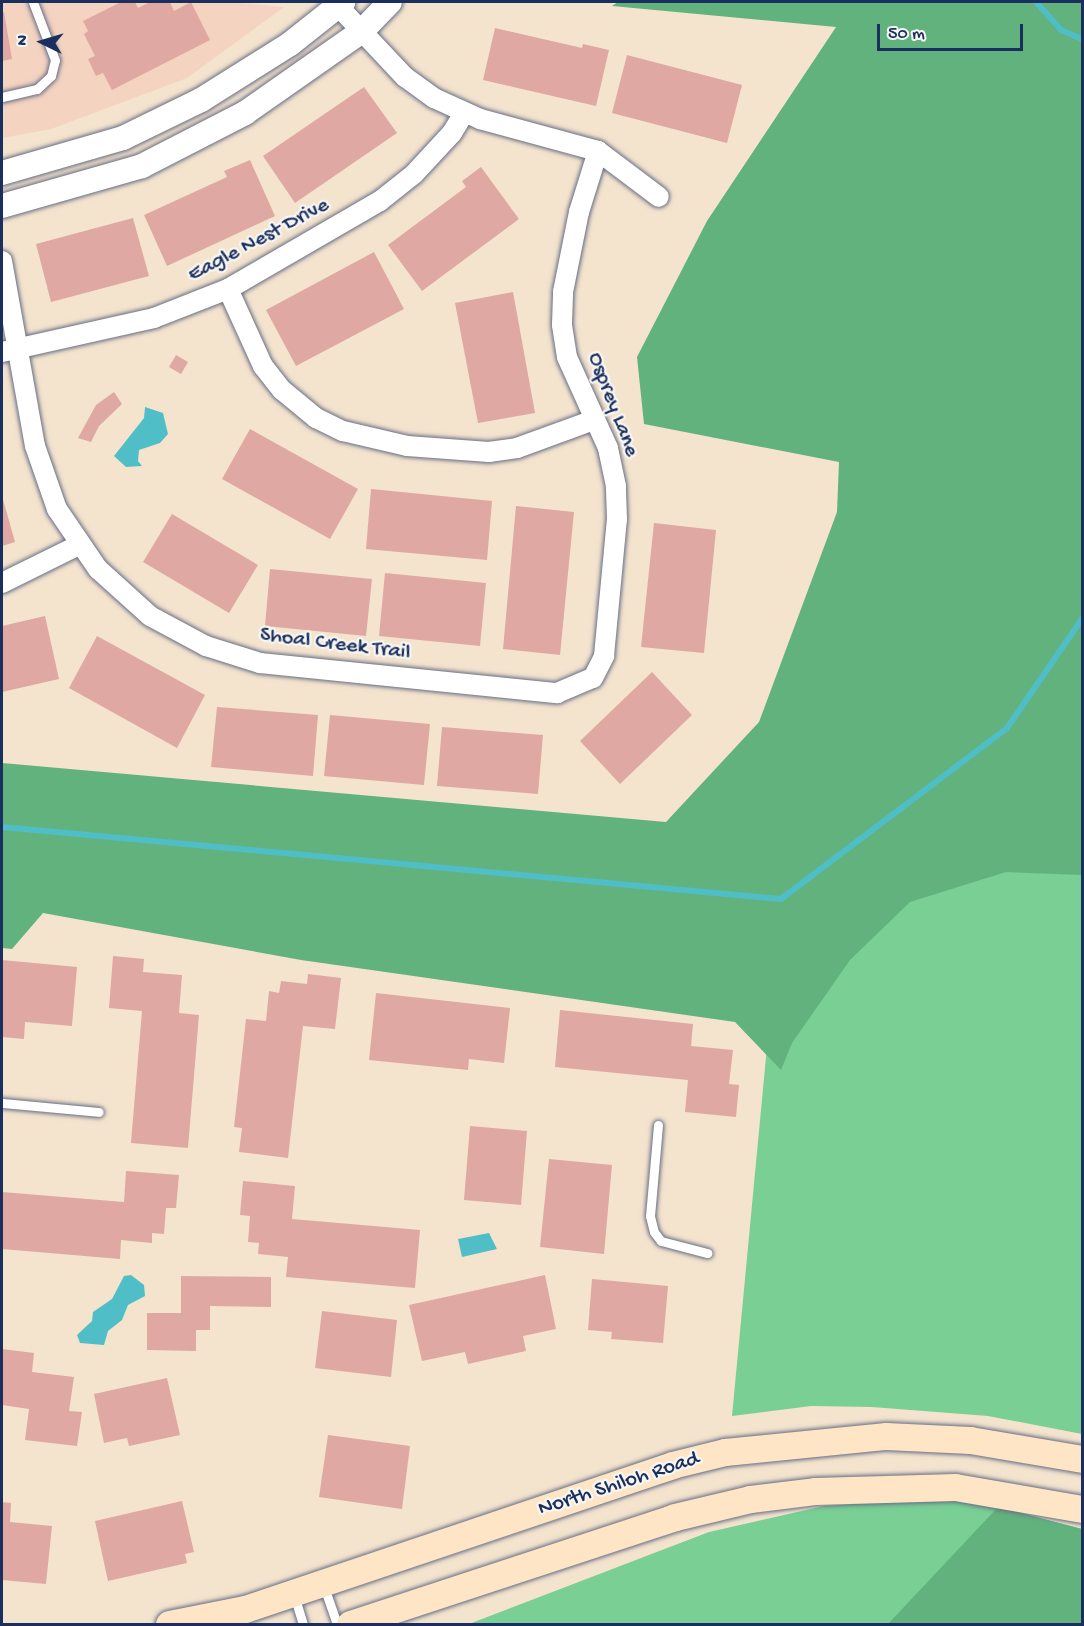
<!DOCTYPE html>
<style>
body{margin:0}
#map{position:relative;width:1084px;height:1626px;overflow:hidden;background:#f4e4ce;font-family:"Gochi Hand",sans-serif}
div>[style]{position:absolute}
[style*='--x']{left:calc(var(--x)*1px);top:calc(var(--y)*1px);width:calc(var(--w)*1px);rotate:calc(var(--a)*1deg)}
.built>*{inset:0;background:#f4d3c0}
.green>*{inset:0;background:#79cf94}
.forest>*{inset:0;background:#62b27e}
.water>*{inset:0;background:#50bec7}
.stream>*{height:6px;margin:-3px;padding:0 3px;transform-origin:3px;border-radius:3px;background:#50bec7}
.building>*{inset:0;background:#dfa8a2}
.roads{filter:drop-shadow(0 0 2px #676e85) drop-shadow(0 0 2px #676e85)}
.service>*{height:9px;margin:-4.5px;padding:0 4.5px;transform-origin:4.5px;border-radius:4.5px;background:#fff}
.minor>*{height:20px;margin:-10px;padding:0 10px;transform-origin:10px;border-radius:10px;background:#fff}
.tertiary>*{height:24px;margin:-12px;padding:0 12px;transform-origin:12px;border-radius:12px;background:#fff}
.secondary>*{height:27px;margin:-13.5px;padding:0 13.5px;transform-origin:13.5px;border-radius:13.5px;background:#fde5c5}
span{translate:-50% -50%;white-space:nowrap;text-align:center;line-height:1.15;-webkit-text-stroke:4.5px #f6f6f2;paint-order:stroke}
.street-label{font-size:22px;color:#1b2f5e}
.frame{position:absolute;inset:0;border:3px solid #1b2f5e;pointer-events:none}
.north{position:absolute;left:12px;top:12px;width:60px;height:60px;-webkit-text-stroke:4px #f6f6f2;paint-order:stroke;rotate:275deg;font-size:16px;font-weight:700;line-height:24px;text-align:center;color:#1b2f5e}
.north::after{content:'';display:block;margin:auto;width:21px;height:27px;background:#1b2f5e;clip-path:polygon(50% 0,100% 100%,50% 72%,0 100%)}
.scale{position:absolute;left:877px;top:24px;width:146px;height:27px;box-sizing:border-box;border:3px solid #1b2f5e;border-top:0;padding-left:8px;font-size:18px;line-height:21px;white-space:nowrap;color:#1b2f5e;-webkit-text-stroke:4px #f6f6f2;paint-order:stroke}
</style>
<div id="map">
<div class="built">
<i style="clip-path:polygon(2px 2px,228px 2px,284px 7px,187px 78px,51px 129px,2px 138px)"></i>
</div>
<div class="green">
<i style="clip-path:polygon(1082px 614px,1082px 1434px,988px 1416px,872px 1407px,811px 1406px,732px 1416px,781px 899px)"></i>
<i style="clip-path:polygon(959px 1497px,1082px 1529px,1082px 1624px,469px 1624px,709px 1532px,824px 1506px)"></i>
</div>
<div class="forest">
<i style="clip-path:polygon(618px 2px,1082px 2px,1082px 875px,1006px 872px,910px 902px,850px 960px,792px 1043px,781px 1070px,735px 1022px,301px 960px,43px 913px,12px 949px,2px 948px,2px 763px,666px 822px,759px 722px,837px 512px,839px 462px,644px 424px,637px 357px,707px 221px,836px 27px,612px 6px)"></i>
<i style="clip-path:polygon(998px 1507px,1082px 1529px,1082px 1624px,888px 1624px)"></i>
</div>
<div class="water">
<i style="clip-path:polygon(145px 407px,163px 413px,168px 434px,160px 443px,139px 450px,138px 461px,142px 466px,126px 467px,114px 456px,144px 418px)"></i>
<i style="clip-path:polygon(489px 1233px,497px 1249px,462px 1257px,458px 1239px)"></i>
<i style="clip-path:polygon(131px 1275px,144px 1285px,145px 1296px,128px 1305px,122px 1320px,108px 1331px,104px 1345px,80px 1343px,77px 1335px,92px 1321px,93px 1312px,112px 1299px,124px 1276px)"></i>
</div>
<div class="stream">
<i style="--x:1036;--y:2;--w:38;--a:48"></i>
<i style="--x:1061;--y:30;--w:23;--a:23"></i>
<i style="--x:2;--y:827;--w:782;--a:5.28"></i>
<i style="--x:781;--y:899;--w:283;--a:-37.1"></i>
<i style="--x:1007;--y:728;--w:132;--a:-55.5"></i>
</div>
<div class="building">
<i style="clip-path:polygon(121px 2px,135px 2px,138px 8px,150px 2px,170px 2px,174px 11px,191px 2px,210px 40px,112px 90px,103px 73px,96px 76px,88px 59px,95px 56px,84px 34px,88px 31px,83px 21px)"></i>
<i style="clip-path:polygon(4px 12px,12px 59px,2px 61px,2px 13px)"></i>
<i style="clip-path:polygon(495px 28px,582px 48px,583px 44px,609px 50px,596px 106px,483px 80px)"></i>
<i style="clip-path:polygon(627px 55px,742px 85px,727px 143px,612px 113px)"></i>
<i style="clip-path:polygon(364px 87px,397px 133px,295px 203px,263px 156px)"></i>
<i style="clip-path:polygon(250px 160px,275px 216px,167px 266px,144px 215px,227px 177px,224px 171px)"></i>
<i style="clip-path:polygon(481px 167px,519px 219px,422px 291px,388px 245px,466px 187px,462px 181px)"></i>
<i style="clip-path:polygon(133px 218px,149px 276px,51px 302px,36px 244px)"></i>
<i style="clip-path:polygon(374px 252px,404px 309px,296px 366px,266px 310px)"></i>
<i style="clip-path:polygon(513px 292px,535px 413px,478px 423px,455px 303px)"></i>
<i style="clip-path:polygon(176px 355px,188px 362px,181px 374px,169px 367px)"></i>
<i style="clip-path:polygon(114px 392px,122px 404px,99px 426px,91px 442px,78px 438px,96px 405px)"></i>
<i style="clip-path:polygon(250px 429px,358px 489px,330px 539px,222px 479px)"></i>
<i style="clip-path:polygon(371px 489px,492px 501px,487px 560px,366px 549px)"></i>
<i style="clip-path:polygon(2px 496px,15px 542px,2px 546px)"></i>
<i style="clip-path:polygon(516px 506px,574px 512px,560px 655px,503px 649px)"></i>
<i style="clip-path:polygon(172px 514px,258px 565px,229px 613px,143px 562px)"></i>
<i style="clip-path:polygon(654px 523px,716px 530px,704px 653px,641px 647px)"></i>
<i style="clip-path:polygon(270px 569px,372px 579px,366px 636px,265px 626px)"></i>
<i style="clip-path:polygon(385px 573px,486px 583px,480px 646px,379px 636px)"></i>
<i style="clip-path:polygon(45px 616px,59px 679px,2px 692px,2px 626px)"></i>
<i style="clip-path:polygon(97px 636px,205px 695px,177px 748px,69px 688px)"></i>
<i style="clip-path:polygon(652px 672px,692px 715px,620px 784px,580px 741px)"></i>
<i style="clip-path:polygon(217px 707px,318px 715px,313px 776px,211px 767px)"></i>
<i style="clip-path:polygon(330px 715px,430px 724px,424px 785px,324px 776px)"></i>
<i style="clip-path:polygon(442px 727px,543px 735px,538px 794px,437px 786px)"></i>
<i style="clip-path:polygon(113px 956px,144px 959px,143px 972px,182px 975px,179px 1013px,199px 1015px,188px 1148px,131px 1143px,142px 1011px,109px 1008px)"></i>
<i style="clip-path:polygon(2px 960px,77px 967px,72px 1026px,25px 1022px,24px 1039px,2px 1037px)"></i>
<i style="clip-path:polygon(308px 974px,341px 978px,335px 1029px,303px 1026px,288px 1158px,239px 1152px,242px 1128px,234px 1127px,246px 1019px,266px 1021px,269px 991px,279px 993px,281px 981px,307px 984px)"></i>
<i style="clip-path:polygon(376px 993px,510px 1008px,504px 1063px,469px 1059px,468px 1070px,369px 1060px)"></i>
<i style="clip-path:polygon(560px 1010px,693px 1024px,691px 1046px,733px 1050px,729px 1084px,739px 1085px,736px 1117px,685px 1112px,688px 1080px,555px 1067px)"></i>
<i style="clip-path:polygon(470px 1126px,527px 1131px,521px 1205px,464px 1200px)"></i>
<i style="clip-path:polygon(549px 1159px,612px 1165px,604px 1254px,540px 1247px)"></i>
<i style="clip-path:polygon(126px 1171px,179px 1175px,176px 1208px,166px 1208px,164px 1234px,152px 1233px,152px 1243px,121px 1240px,120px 1259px,2px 1249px,2px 1192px,124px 1202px)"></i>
<i style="clip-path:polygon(243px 1181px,295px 1186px,292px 1219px,420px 1230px,415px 1288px,286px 1277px,288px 1257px,258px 1254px,259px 1243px,248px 1242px,250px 1216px,240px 1215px)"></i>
<i style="clip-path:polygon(545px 1275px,556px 1329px,523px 1336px,526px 1351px,468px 1364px,465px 1352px,422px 1361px,409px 1305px)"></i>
<i style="clip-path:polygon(181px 1276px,271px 1277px,271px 1307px,210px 1306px,210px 1330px,196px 1330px,196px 1351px,147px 1350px,147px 1313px,181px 1313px)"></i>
<i style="clip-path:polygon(592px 1279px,668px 1286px,663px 1343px,611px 1339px,612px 1332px,588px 1330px)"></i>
<i style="clip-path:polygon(322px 1311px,397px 1320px,391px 1377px,315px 1368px)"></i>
<i style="clip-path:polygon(2px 1349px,34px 1353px,32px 1372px,74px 1377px,69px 1411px,82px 1412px,77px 1446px,25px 1440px,29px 1409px,2px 1405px)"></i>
<i style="clip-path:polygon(167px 1378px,180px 1435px,129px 1446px,127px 1438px,104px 1443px,94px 1394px)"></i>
<i style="clip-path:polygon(328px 1435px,410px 1446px,402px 1509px,319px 1497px)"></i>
<i style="clip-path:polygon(182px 1501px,194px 1552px,185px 1554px,187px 1563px,108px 1581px,95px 1521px)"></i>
<i style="clip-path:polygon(2px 1502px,11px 1503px,10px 1522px,52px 1526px,46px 1584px,2px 1580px)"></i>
</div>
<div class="roads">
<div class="service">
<i style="--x:2;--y:97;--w:36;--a:-13"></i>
<i style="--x:37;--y:89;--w:19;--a:-43"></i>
<i style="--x:51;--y:76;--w:16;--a:-76"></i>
<i style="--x:55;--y:60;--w:62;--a:-110.8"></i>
<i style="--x:2;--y:1103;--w:97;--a:5.3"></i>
<i style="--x:658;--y:1125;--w:91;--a:95"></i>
<i style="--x:650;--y:1216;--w:16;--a:76"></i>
<i style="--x:654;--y:1232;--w:11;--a:52"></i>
<i style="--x:661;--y:1241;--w:48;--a:14.6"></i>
<i style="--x:323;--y:1584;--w:42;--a:70.7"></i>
<i style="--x:294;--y:1595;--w:30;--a:73"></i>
</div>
<div class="minor">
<i style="--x:338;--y:6;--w:98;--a:46.7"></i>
<i style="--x:405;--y:77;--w:36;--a:36"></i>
<i style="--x:434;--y:98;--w:51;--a:24.5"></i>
<i style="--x:480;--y:119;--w:122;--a:15.2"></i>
<i style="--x:598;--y:151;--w:76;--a:37"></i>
<i style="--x:2;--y:261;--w:188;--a:79.9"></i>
<i style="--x:35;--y:446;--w:67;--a:70.8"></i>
<i style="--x:57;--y:509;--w:73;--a:55.7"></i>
<i style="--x:98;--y:569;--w:70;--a:42.1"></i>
<i style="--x:150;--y:616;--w:64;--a:28.2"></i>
<i style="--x:206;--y:646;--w:57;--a:17.5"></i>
<i style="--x:260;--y:663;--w:299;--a:5.8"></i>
<i style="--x:557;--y:693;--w:39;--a:-23"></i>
<i style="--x:593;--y:678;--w:25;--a:-63"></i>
<i style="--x:604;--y:656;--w:138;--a:-84.6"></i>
<i style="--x:617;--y:519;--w:33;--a:-92"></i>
<i style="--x:616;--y:486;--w:39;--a:-102"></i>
<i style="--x:608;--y:448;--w:100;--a:-114.3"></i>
<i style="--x:567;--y:357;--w:33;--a:-99"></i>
<i style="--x:562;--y:324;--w:32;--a:-88"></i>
<i style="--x:563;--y:292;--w:82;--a:-78.7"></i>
<i style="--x:579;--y:212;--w:64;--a:-72.7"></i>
<i style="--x:228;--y:289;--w:85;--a:65.6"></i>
<i style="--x:263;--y:366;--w:31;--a:52"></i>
<i style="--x:282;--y:390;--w:44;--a:39.5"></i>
<i style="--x:316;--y:418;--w:30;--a:26"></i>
<i style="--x:343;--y:431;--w:66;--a:13.2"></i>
<i style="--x:407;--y:446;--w:82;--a:4.2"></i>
<i style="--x:489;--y:452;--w:28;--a:-8"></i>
<i style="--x:517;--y:448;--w:82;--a:-20"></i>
<i style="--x:2;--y:352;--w:156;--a:-12.6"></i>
<i style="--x:154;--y:318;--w:79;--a:-21.4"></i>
<i style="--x:228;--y:289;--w:176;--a:-30.1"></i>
<i style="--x:380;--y:201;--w:43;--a:-38.5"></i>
<i style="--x:414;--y:174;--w:56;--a:-47.2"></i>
<i style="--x:452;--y:133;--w:23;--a:-59"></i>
<i style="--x:2;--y:583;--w:86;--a:-26.3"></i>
</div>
<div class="tertiary">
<i style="--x:2;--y:173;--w:126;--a:-16.1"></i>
<i style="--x:123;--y:138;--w:87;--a:-26"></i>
<i style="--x:201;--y:100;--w:105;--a:-32.2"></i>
<i style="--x:290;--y:44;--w:68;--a:-38.4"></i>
<i style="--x:2;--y:206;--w:146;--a:-15.9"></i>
<i style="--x:142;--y:166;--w:116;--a:-27.2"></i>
<i style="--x:245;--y:113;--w:143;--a:-35"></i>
<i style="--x:362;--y:31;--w:40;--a:-46"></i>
</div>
<div class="secondary">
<i style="--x:169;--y:1624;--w:77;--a:-11.2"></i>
<i style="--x:245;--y:1609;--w:451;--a:-18.6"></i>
<i style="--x:672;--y:1465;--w:55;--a:-13.8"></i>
<i style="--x:725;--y:1452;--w:162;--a:-5.7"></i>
<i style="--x:886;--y:1436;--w:84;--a:2.7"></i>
<i style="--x:970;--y:1440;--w:114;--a:9.6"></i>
<i style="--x:350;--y:1624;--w:342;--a:-18.2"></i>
<i style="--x:675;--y:1517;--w:77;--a:-13.5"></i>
<i style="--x:750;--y:1499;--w:65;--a:-7"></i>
<i style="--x:815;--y:1491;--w:140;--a:-1.6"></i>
<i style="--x:955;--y:1487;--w:129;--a:9.8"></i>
</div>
</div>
<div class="street-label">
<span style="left:259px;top:241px;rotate:-28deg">Eagle Nest Drive</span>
<span style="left:612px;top:405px;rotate:69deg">Osprey Lane</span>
<span style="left:335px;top:645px;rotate:7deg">Shoal Creek Trail</span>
<span style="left:619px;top:1485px;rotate:-18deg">North Shiloh Road</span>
</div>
<div class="frame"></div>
<div class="north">N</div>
<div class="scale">50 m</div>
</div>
